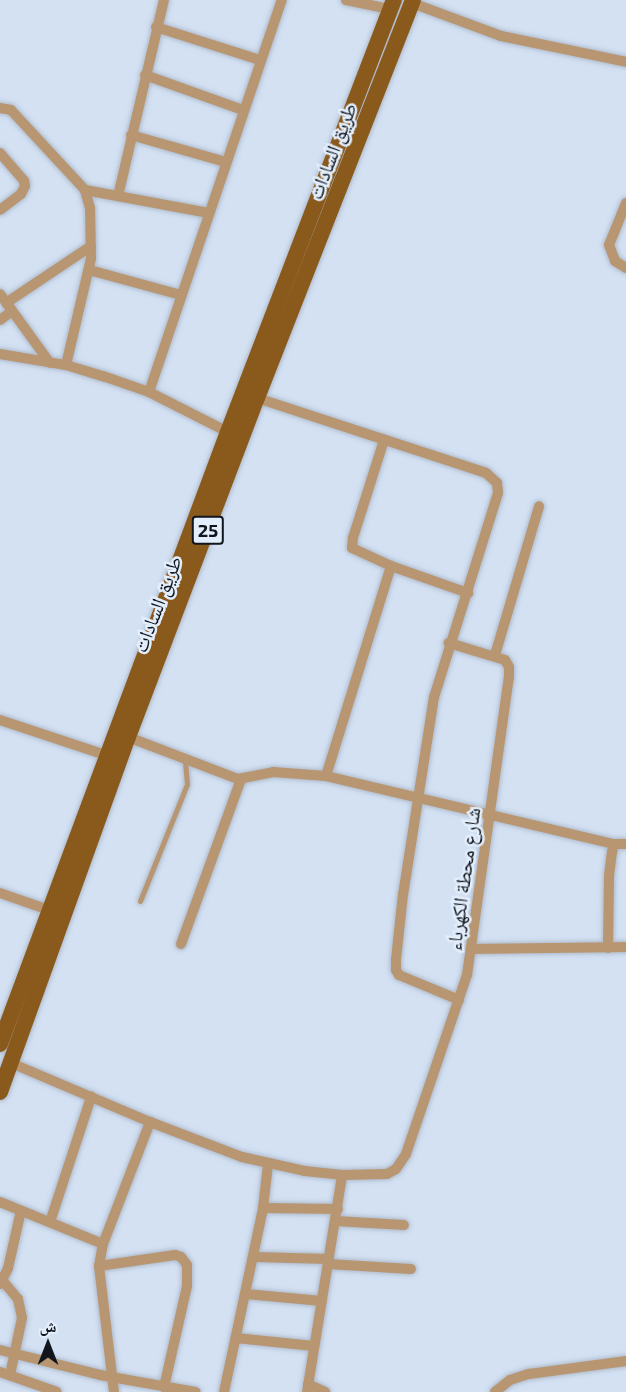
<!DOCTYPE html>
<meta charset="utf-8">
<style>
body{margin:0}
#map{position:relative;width:626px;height:1392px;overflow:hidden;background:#d3e1f3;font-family:"Exo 2","Noto Naskh Arabic",sans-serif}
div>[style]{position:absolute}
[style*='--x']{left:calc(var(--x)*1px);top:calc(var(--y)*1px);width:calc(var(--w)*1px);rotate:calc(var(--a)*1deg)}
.roads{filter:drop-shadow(0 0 2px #b0bccc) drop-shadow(0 0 2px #b0bccc)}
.service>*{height:5px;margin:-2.5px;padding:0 2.5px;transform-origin:2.5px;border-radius:2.5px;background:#b89671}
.minor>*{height:10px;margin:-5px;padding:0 5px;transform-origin:5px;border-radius:5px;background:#b89671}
.primary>*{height:16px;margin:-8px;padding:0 8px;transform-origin:8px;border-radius:8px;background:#8a5a1c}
span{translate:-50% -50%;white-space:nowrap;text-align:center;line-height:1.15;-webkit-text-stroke:5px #e3eefc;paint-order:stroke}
.shield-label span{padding:2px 4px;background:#e3eefc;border:2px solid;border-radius:4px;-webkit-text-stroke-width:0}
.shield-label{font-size:18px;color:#11161c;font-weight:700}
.street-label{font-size:20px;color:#11161c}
.north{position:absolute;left:18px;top:1314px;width:60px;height:60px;-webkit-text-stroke:4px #e3eefc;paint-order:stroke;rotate:0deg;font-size:16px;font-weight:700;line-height:24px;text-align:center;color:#11161c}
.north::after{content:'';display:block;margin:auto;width:21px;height:27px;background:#11161c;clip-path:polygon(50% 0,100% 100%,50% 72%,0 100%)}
</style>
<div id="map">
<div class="roads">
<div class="service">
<i style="--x:140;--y:901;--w:126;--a:-68.1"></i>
<i style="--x:187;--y:784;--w:25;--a:-95"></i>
</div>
<div class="minor">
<i style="--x:346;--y:0;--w:45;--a:11.6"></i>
<i style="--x:412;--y:3;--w:95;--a:20.3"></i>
<i style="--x:501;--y:36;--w:128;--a:11.7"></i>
<i style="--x:156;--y:27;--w:109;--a:17.6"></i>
<i style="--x:145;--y:75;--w:104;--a:19.7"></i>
<i style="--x:0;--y:108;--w:11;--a:10"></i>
<i style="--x:11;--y:110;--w:109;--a:47.2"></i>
<i style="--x:85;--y:190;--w:126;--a:10.5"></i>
<i style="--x:131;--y:135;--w:99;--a:15.9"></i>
<i style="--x:0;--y:153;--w:37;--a:49"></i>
<i style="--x:24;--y:181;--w:5;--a:79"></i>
<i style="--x:25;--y:186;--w:9;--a:117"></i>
<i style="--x:21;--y:194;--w:26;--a:143"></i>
<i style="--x:118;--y:196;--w:201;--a:-76.8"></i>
<i style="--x:626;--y:203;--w:45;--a:112"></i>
<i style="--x:609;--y:245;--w:17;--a:69"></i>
<i style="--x:615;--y:261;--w:13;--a:32"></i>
<i style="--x:89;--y:270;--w:95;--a:15.2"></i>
<i style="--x:0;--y:294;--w:85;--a:54.1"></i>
<i style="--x:6;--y:303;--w:102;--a:-33.8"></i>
<i style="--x:0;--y:320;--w:15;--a:-37"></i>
<i style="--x:0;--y:354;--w:67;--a:9.5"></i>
<i style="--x:66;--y:365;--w:39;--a:17"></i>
<i style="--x:103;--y:376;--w:49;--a:19.2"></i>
<i style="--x:149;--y:392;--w:89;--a:26.9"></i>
<i style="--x:66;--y:365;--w:110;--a:-76.8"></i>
<i style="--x:91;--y:258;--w:50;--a:-91.1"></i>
<i style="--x:90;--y:208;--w:19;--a:-106"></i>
<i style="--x:149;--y:392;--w:414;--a:-71.3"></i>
<i style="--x:257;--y:398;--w:241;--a:18.1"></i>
<i style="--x:486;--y:473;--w:15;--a:42"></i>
<i style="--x:497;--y:483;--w:10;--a:84"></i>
<i style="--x:498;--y:493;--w:214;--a:107.4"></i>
<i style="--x:434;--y:697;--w:199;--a:98.9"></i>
<i style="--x:403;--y:894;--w:65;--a:96.1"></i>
<i style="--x:396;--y:959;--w:11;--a:90"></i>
<i style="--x:396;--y:970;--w:6;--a:59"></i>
<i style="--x:399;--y:975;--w:65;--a:22.6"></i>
<i style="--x:384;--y:440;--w:103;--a:107.6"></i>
<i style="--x:353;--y:538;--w:10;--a:96"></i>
<i style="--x:352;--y:548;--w:43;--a:24.8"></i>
<i style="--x:391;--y:566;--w:82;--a:19.3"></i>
<i style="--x:495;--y:655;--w:155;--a:-73.5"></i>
<i style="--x:0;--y:720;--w:112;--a:18.3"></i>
<i style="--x:128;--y:737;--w:118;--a:20.9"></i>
<i style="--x:238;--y:779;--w:36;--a:-11"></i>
<i style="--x:273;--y:772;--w:53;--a:4.3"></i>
<i style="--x:326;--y:776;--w:296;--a:13.3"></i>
<i style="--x:326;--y:776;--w:220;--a:-72.8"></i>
<i style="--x:0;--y:893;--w:52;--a:19.1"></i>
<i style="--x:181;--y:944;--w:176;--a:-70"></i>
<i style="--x:608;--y:948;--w:72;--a:-89.2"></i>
<i style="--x:609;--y:876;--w:24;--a:-83"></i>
<i style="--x:612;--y:852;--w:8;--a:-76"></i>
<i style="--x:614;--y:844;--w:12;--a:0"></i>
<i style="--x:472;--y:949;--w:154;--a:-0.7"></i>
<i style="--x:11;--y:1063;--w:151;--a:23"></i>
<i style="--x:150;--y:1122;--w:98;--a:20.8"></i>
<i style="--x:242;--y:1157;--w:65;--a:12.5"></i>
<i style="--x:305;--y:1171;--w:37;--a:6"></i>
<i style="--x:342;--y:1175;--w:45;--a:-1.3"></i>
<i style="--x:387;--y:1174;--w:10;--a:-29"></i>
<i style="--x:396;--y:1169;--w:18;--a:-56"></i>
<i style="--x:406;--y:1154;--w:189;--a:-71.2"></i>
<i style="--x:467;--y:975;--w:301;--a:-82"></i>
<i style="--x:509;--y:677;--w:10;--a:-90"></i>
<i style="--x:509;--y:667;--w:8;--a:-120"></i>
<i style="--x:505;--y:660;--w:59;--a:-163.1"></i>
<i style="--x:0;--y:1202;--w:111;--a:22.2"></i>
<i style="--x:263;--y:1208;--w:75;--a:0.8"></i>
<i style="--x:336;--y:1221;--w:68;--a:3.4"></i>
<i style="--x:50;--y:1222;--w:132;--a:-71.8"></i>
<i style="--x:254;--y:1257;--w:75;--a:1.5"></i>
<i style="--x:328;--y:1264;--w:83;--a:3.4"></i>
<i style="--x:99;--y:1266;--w:77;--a:-8.2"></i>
<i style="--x:175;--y:1255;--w:6;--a:18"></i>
<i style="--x:181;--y:1257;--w:10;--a:53"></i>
<i style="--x:187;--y:1265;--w:21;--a:90"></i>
<i style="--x:187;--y:1286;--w:104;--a:102.8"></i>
<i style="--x:2;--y:1280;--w:25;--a:50"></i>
<i style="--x:18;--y:1299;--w:19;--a:78"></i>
<i style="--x:22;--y:1318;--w:58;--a:101.9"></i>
<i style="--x:0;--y:1284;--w:18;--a:-63"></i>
<i style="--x:8;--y:1268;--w:58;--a:-77.2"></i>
<i style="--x:246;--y:1294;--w:76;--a:5.3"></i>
<i style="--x:236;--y:1338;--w:78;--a:5.9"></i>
<i style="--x:0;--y:1350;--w:103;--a:14"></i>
<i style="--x:100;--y:1375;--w:97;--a:10"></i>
<i style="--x:0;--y:1372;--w:60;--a:19.3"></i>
<i style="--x:308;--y:1384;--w:19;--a:25"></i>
<i style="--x:114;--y:1392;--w:127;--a:-96.8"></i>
<i style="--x:99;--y:1266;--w:22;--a:-80"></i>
<i style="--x:103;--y:1244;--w:131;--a:-68.9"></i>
<i style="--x:224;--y:1392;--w:188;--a:-78"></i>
<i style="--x:263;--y:1208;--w:44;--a:-83.5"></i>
<i style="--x:307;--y:1392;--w:220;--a:-80.8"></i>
<i style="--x:495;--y:1392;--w:19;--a:-39"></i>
<i style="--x:510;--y:1380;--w:20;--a:-18"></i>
<i style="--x:529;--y:1374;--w:98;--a:-7.6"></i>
</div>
<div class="primary">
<i style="--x:0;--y:1044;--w:653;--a:-69.57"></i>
<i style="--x:228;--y:432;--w:463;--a:-69"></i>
<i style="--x:0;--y:1092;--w:377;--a:-70.2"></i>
<i style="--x:128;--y:737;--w:363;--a:-69.2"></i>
<i style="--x:257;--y:398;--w:427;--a:-68.6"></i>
</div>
</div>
<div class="shield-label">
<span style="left:208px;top:530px">25</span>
</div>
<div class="street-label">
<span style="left:332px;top:151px;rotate:-69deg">طريق السادات</span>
<span style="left:157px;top:604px;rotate:-69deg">طريق السادات</span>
<span style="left:463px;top:879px;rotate:-82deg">شارع محطة الكهرباء</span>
</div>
<div class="north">ش</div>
</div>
